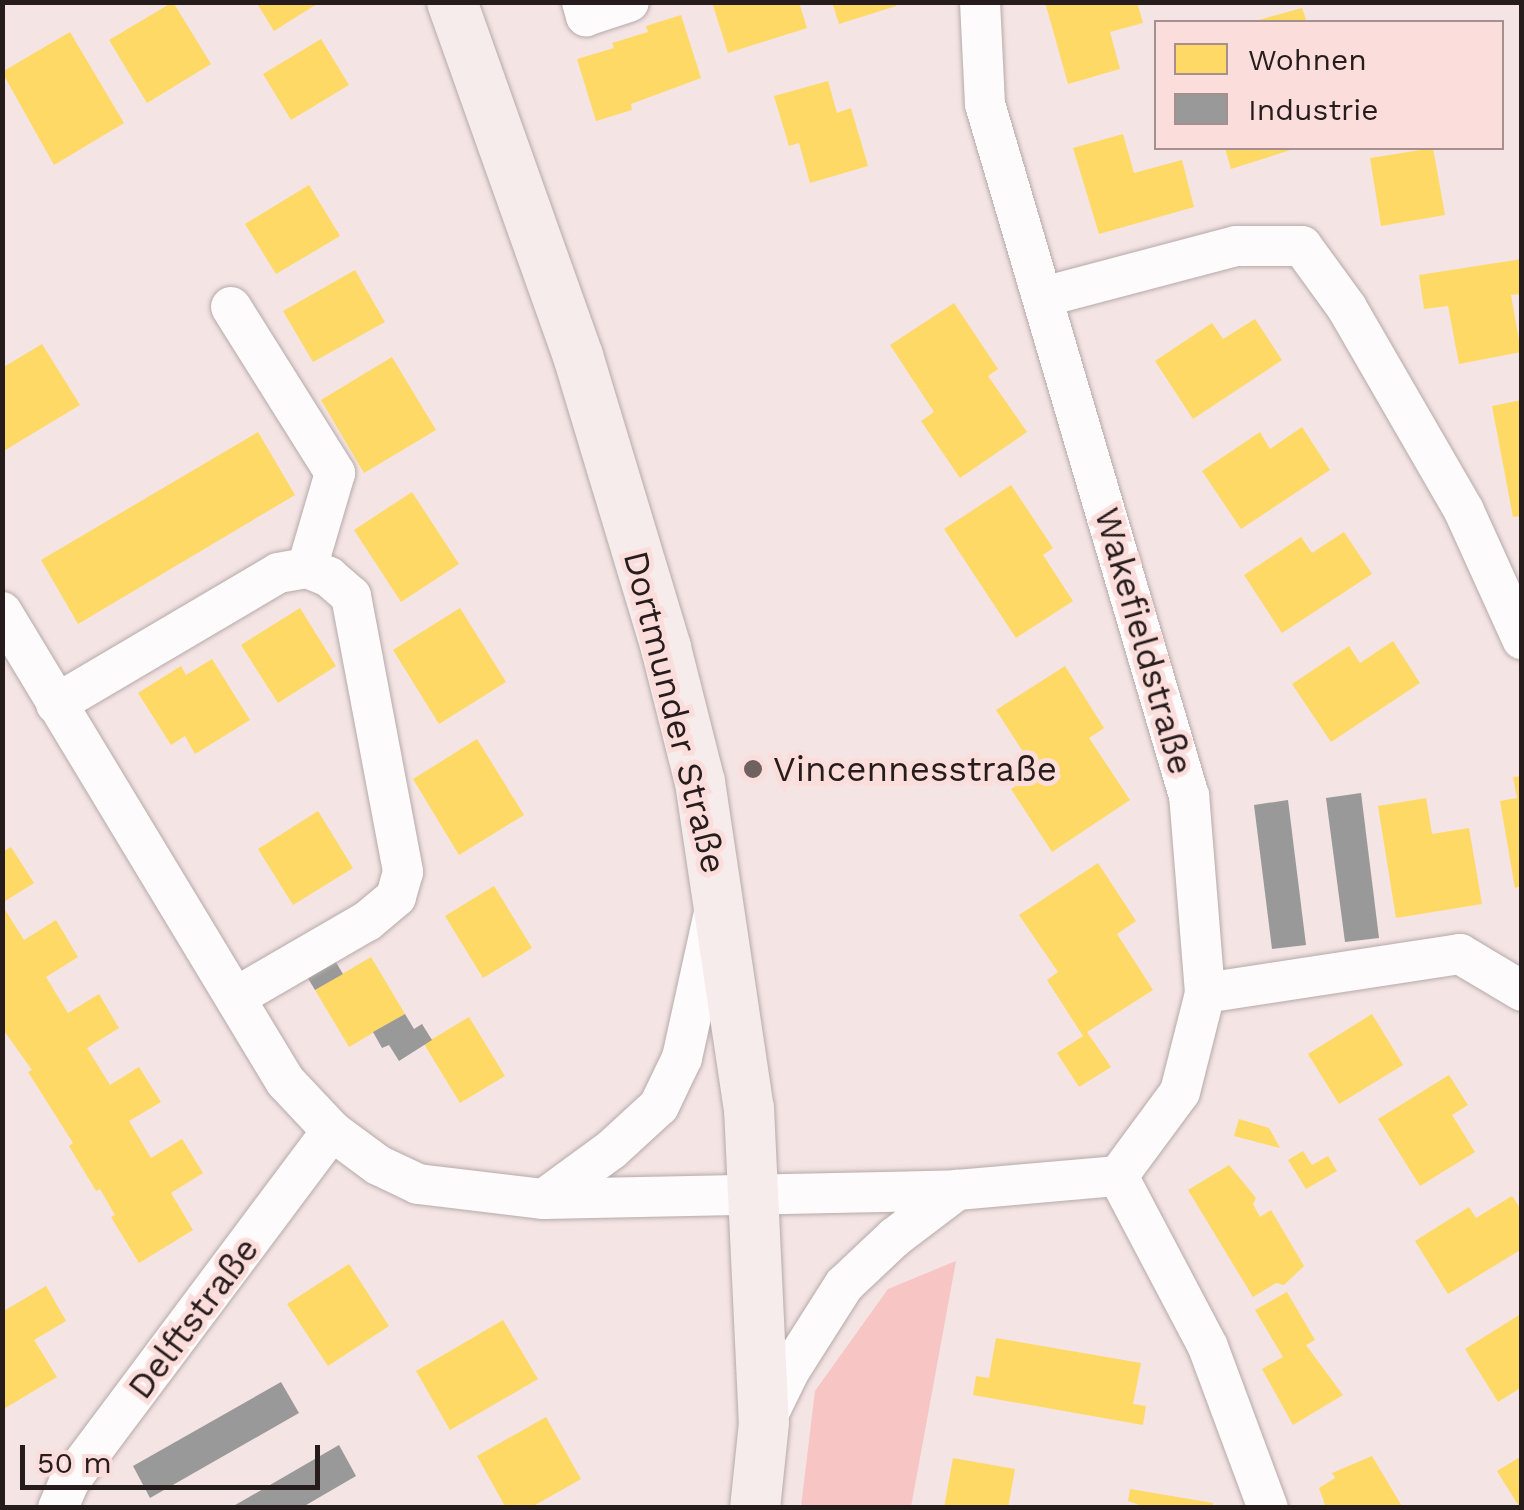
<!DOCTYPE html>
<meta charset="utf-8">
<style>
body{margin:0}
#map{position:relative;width:1524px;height:1510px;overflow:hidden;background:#f4e4e3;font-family:"Work Sans",sans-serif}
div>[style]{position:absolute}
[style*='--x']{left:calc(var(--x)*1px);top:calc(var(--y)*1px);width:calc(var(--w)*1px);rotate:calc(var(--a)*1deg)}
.green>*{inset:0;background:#f7c5c4}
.homes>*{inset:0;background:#ffd966}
.industry>*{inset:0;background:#999}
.roads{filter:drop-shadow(0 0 2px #b6aaaa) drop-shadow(0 0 2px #b6aaaa)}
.minor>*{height:40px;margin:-20px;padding:0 20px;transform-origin:20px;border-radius:20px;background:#fdfbfb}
.major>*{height:50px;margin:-25px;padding:0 25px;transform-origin:25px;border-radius:25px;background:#f6ecec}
.dots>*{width:28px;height:28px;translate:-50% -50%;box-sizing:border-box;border:5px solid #fbdedc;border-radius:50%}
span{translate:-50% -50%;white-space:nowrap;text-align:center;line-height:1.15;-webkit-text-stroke:10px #fbdedc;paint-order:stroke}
.street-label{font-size:35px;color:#261c1b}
.poi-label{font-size:35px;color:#261c1b}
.left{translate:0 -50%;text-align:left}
.frame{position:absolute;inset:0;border:5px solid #261c1b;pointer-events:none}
.legend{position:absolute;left:1154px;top:20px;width:350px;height:130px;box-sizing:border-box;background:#fbdedc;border:2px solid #a6908f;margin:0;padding:12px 18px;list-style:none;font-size:30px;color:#261c1b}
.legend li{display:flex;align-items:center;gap:20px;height:50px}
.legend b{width:50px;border:2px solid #a6908f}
.scale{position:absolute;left:20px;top:1445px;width:300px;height:45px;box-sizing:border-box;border:5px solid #261c1b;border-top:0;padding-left:12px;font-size:30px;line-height:35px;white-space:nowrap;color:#261c1b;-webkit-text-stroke:8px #fbdedc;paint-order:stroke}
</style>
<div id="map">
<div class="green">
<i style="clip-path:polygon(956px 1261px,911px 1507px,801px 1507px,815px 1391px,888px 1289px)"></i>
</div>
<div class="homes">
<i style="clip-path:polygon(173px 2px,211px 64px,147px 103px,109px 40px)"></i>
<i style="clip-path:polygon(256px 2px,320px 2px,274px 31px)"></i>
<i style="clip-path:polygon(712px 2px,799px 2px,807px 28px,728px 53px)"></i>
<i style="clip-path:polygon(832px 2px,895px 2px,896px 6px,839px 24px)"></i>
<i style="clip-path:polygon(1045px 2px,1137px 2px,1143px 23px,1110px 32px,1120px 69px,1068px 84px)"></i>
<i style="clip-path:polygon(1302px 8px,1307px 22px,1255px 22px,1255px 21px)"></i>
<i style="clip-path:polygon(681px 15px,701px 78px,631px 104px,632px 110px,596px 121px,577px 59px,614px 48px,612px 43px,648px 32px,646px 26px)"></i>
<i style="clip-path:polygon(70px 32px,124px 123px,54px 165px,2px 72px)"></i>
<i style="clip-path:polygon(321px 39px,349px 85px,291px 120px,263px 74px)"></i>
<i style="clip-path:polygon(828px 81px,837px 113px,851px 108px,868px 166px,810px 183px,799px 143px,789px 146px,774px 96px)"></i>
<i style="clip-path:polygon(1123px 134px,1134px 173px,1182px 160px,1194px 207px,1099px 234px,1073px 148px)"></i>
<i style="clip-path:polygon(1225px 148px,1297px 148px,1231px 169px)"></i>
<i style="clip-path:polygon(1433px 148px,1445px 215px,1381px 226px,1370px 158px)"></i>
<i style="clip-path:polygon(309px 185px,340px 236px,276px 274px,245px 224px)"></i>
<i style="clip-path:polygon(1522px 259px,1522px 294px,1511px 295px,1521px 352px,1459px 364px,1448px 306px,1424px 309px,1419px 275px)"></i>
<i style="clip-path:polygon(355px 270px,385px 322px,313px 362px,283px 311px)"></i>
<i style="clip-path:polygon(954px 303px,998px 369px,988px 376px,1027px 432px,960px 478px,921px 421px,934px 412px,890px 345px)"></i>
<i style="clip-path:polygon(1255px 319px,1282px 360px,1193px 419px,1155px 361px,1212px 323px,1223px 339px)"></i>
<i style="clip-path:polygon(42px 344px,80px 405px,2px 452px,2px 368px)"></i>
<i style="clip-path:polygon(392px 357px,436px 430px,364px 473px,321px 400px)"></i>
<i style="clip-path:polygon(1522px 400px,1522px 516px,1513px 517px,1492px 406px)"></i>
<i style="clip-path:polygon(1302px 427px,1330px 470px,1241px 529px,1202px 471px,1260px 432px,1270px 449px)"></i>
<i style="clip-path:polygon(258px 432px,295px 495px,78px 624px,41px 560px)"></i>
<i style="clip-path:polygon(1011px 485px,1053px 548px,1043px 555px,1073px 601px,1016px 638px,944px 529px)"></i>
<i style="clip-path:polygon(412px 492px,459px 564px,401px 602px,354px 530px)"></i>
<i style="clip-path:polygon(1344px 532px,1372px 574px,1282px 633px,1244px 575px,1301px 537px,1312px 553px)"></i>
<i style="clip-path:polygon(300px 608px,336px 666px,278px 703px,241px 645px)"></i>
<i style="clip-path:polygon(460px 608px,506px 682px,439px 724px,393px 650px)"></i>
<i style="clip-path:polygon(1393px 641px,1420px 683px,1331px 742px,1292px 684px,1349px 646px,1360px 663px)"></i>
<i style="clip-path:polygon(212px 659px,250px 720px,195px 754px,185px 736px,171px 745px,138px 693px,181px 666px,186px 675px)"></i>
<i style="clip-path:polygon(1065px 666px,1104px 728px,1089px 738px,1130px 800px,1052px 852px,1011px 789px,1036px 772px,996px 710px)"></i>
<i style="clip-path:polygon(477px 739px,524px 815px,459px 855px,413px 779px)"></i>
<i style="clip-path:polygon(1522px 776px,1522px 886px,1515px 888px,1500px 801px,1517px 798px,1513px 777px)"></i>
<i style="clip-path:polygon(1426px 798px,1432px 834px,1469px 828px,1482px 904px,1396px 918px,1378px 806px)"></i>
<i style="clip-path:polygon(318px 811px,353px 868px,293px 905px,258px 849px)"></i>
<i style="clip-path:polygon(11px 847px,34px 883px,2px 903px,2px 852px)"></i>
<i style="clip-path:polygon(1098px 863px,1136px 921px,1117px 934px,1153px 990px,1087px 1032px,1111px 1067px,1079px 1087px,1057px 1053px,1083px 1036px,1047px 980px,1058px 972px,1019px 915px)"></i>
<i style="clip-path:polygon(494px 886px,532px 948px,483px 978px,445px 916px)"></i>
<i style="clip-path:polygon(2px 905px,24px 940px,56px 920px,78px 957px,46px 977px,68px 1013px,99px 994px,119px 1028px,87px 1048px,110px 1085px,139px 1067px,161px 1102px,129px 1121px,151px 1158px,182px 1139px,203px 1173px,171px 1193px,193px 1230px,139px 1263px,111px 1217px,115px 1215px,100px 1189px,96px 1191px,69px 1146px,73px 1143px,28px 1072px,32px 1070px,2px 1028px)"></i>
<i style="clip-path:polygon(371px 957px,405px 1014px,349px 1047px,315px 990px)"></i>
<i style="clip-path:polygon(1372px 1014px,1403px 1065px,1339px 1104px,1308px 1054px)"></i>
<i style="clip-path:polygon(469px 1017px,505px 1076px,460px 1103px,424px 1044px)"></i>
<i style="clip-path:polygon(1449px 1075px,1468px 1105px,1452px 1115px,1475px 1152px,1420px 1186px,1378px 1119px)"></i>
<i style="clip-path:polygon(1239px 1119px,1269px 1128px,1280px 1148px,1234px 1136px)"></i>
<i style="clip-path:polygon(1303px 1151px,1312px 1165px,1328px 1156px,1337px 1171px,1306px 1189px,1288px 1160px)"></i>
<i style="clip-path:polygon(1229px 1165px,1256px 1198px,1253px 1204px,1260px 1217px,1271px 1210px,1304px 1266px,1284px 1285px,1276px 1283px,1253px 1297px,1188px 1190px)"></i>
<i style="clip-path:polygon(1512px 1196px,1522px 1211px,1522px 1249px,1448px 1294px,1415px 1241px,1469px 1207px,1476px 1218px)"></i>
<i style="clip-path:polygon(349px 1264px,389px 1326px,328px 1366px,287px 1304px)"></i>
<i style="clip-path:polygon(46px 1286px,66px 1321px,34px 1340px,57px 1377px,2px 1410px,2px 1312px)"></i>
<i style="clip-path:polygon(1287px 1292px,1315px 1340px,1306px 1345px,1343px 1395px,1293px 1425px,1262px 1369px,1283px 1357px,1255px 1310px)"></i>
<i style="clip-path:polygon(1519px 1315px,1522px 1387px,1498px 1402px,1465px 1349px)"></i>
<i style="clip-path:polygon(503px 1320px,538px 1379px,450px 1430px,416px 1371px)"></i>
<i style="clip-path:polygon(996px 1338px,1141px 1363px,1133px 1404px,1146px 1406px,1143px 1425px,973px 1395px,976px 1376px,989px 1378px)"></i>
<i style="clip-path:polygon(546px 1417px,581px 1479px,530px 1508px,506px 1508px,477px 1456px)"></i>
<i style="clip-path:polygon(1372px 1456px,1403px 1508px,1326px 1508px,1319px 1488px,1335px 1478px,1332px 1473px)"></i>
<i style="clip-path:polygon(1522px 1456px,1522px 1508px,1520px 1508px,1497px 1471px)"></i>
<i style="clip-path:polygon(953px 1458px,1015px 1469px,1008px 1508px,944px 1508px)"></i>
<i style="clip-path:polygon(1130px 1489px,1213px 1503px,1212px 1508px,1148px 1508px,1128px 1501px)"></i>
</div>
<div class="industry">
<i style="clip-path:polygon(1361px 793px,1379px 938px,1345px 942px,1326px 798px)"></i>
<i style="clip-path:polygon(1288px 800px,1306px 945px,1272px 949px,1254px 805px)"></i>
<i style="clip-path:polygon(334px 959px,343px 974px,315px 990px,306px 975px)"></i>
<i style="clip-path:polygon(405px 1014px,414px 1029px,422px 1024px,432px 1040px,399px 1061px,389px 1045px,382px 1048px,373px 1032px)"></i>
<i style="clip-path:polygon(281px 1382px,299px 1413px,150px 1498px,133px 1466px)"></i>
<i style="clip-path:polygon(339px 1445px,356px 1476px,301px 1508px,230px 1508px)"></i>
</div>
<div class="roads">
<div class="minor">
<i style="--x:582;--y:2;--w:15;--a:74"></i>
<i style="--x:586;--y:16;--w:45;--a:-18"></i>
<i style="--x:1043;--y:297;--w:200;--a:-14.8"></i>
<i style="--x:1236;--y:246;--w:66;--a:0"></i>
<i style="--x:1302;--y:246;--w:77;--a:54"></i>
<i style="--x:1347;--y:308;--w:234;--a:60"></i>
<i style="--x:1464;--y:511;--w:141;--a:65.6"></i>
<i style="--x:231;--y:307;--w:196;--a:57.9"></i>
<i style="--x:335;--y:473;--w:99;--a:106.4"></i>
<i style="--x:2;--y:612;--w:548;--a:58.89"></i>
<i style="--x:285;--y:1081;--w:69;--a:46.8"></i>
<i style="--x:332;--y:1131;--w:57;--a:36.5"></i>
<i style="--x:378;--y:1165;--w:44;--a:25.4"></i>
<i style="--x:418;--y:1184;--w:127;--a:6.8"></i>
<i style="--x:544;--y:1199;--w:413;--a:-1.2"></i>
<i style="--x:957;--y:1190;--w:162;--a:-5"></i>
<i style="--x:1118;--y:1176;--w:104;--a:-53.6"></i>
<i style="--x:1180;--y:1092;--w:102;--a:-75.8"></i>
<i style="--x:1205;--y:993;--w:198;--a:-94.6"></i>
<i style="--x:1189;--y:796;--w:721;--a:-106.43"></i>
<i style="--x:985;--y:104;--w:102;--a:-92.8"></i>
<i style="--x:56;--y:704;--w:258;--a:-30.5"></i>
<i style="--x:278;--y:573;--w:29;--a:-10"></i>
<i style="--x:307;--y:568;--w:24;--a:22"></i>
<i style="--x:329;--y:577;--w:29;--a:41"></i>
<i style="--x:351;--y:596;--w:281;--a:79.3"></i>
<i style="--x:403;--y:872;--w:26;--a:106"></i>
<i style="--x:396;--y:897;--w:38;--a:140"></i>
<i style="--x:367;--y:921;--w:151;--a:149.9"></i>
<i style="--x:1205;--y:993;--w:258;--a:-8.7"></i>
<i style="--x:1460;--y:954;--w:72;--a:30.8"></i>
<i style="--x:1118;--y:1176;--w:193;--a:62.2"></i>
<i style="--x:1208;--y:1347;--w:172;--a:69.6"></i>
<i style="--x:544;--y:1199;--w:83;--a:-36.2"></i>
<i style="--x:611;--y:1150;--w:65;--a:-42.5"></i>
<i style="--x:659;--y:1106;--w:53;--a:-64.4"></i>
<i style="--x:682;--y:1058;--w:149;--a:-77.6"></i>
<i style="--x:764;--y:1423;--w:59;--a:-63.9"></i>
<i style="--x:790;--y:1370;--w:101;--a:-57.6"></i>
<i style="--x:844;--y:1285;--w:70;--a:-43.3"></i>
<i style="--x:895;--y:1237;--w:78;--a:-37.2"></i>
<i style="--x:58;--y:1508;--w:28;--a:-67"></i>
<i style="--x:69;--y:1482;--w:439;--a:-53.2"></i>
</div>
<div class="major">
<i style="--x:452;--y:2;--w:376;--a:70.4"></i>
<i style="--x:578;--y:356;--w:305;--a:73.2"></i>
<i style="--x:666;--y:648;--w:138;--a:75.8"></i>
<i style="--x:700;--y:782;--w:330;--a:81.5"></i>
<i style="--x:749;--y:1108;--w:315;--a:87.3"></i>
<i style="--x:764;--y:1423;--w:85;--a:96"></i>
</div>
</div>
<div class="dots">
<i style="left:753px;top:769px;background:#6e6261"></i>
</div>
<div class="street-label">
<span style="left:1144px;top:641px;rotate:74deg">Wakefieldstraße</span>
<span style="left:675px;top:712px;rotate:76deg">Dortmunder Straße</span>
<span style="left:193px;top:1318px;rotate:-53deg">Delftstraße</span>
</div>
<div class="poi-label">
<span class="left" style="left:773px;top:769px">Vincennesstraße</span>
</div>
<div class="frame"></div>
<ul class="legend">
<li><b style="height:28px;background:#ffd966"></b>Wohnen</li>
<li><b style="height:28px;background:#999"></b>Industrie</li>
</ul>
<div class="scale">50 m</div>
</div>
